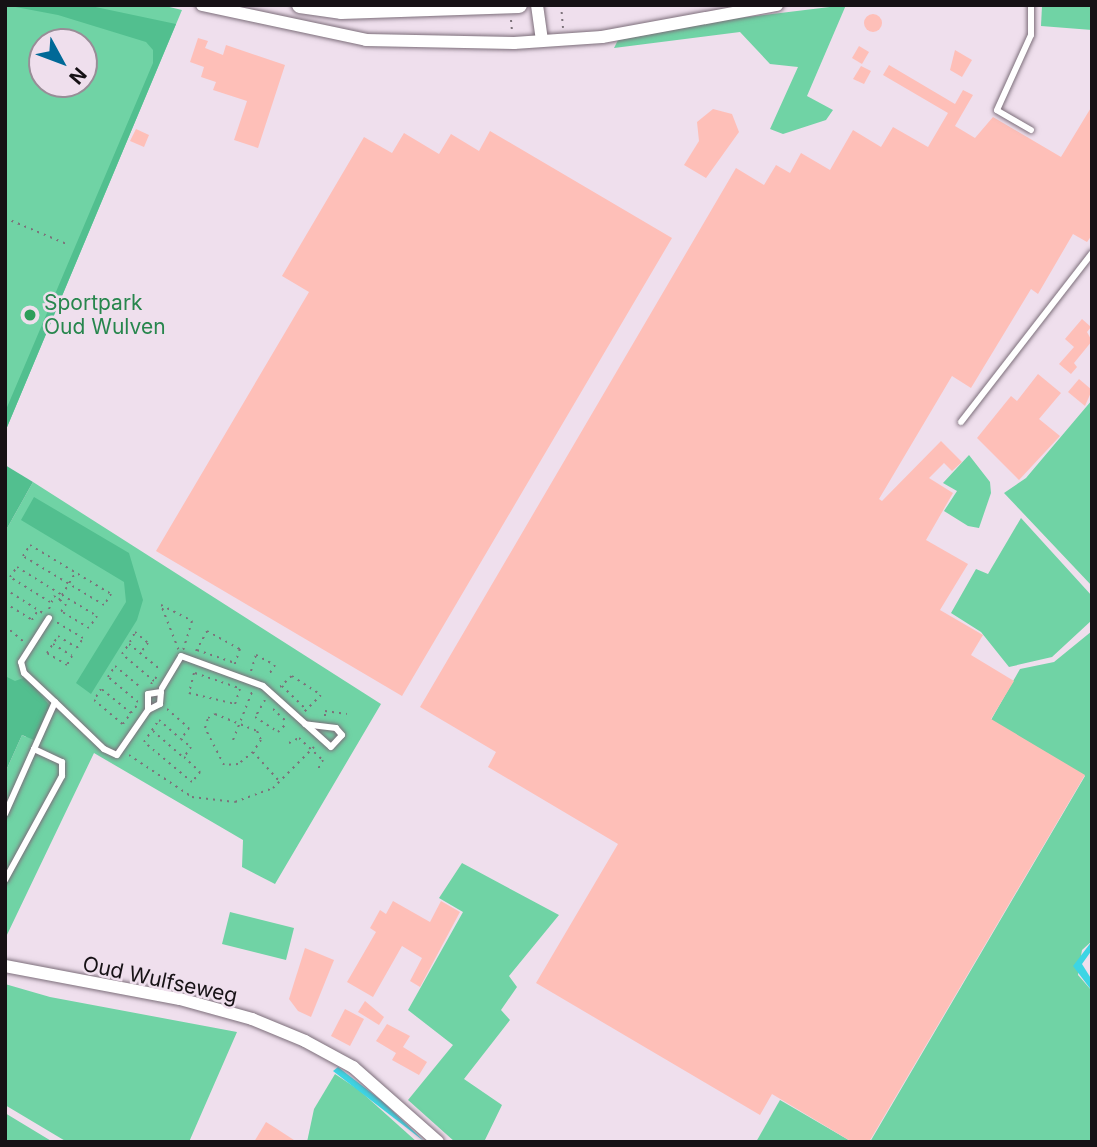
<!DOCTYPE html>
<style>
body{margin:0}
#map{position:relative;width:1097px;height:1147px;overflow:hidden;background:#efdfed;font-family:Inter,sans-serif}
div>[style]{position:absolute}
[style*='--x']{left:calc(var(--x)*1px);top:calc(var(--y)*1px);width:calc(var(--w)*1px);rotate:calc(var(--a)*1deg)}
.green>*{inset:0;background:#70d3a5}
.forest>*{inset:0;background:#52bf8f}
.water>*{inset:0;background:#3dd5e4}
.building>*{inset:0;background:#febfb8}
.round{border-radius:50%}
.path>*{height:2px;margin-top:-1px;transform-origin:0;background:repeating-linear-gradient(90deg,#7c727a 0 2px,transparent 0 7px)}
.roads{filter:drop-shadow(0 0 2px #7c6e7a) drop-shadow(0 0 2px #7c6e7a)}
.service>*{height:6px;margin:-3px;padding:0 3px;transform-origin:3px;border-radius:3px;background:#fff}
.minor>*{height:12px;margin:-6px;padding:0 6px;transform-origin:6px;border-radius:6px;background:#fff}
.secondary>*{height:16px;margin:-8px;padding:0 8px;transform-origin:8px;border-radius:8px;background:#fff}
.dots>*{width:19px;height:19px;translate:-50% -50%;box-sizing:border-box;border:4px solid #efdfed;border-radius:50%}
span{translate:-50% -50%;white-space:nowrap;text-align:center;line-height:1.15;-webkit-text-stroke:5px #efdfed;paint-order:stroke}
.leisure-label{font-size:21px;color:#27864d}
.left{translate:0 -50%;text-align:left}
.street-label{font-size:21px;color:#161115}
.frame{position:absolute;inset:0;border:7px solid #161115;pointer-events:none}
.north{position:absolute;left:28px;top:28px;width:70px;height:70px;box-sizing:border-box;background:#efdfed;border:2px solid #988d97;border-radius:50%;rotate:131deg;font-size:19px;font-weight:700;line-height:28px;text-align:center;color:#161115}
.north::after{content:'';display:block;margin:auto;width:24px;height:32px;background:#006997;clip-path:polygon(50% 0,100% 100%,50% 72%,0 100%)}
</style>
<div id="map">
<div class="green">
<i style="clip-path:polygon(evenodd,5px 5px,161px 5px,182px 10px,5px 432px,5px 5px,42px 42px,84px 42px,84px 84px,42px 84px,42px 42px)"></i>
<i style="clip-path:polygon(846px 5px,807px 96px,833px 110px,826px 120px,783px 134px,770px 129px,798px 67px,770px 64px,740px 32px,614px 48px,618px 40px,730px 19px)"></i>
<i style="clip-path:polygon(1092px 5px,1092px 30px,1041px 26px,1042px 6px)"></i>
<i style="clip-path:polygon(1092px 400px,1092px 586px,1004px 493px,1026px 478px)"></i>
<i style="clip-path:polygon(969px 455px,990px 482px,991px 493px,979px 528px,968px 526px,944px 511px,957px 491px,943px 483px)"></i>
<i style="clip-path:polygon(33px 482px,381px 704px,275px 884px,242px 867px,243px 840px,94px 753px,5px 939px,5px 773px,22px 735px,26px 737px,5px 687px,5px 532px)"></i>
<i style="clip-path:polygon(1021px 518px,1092px 596px,1092px 620px,1052px 657px,1009px 667px,981px 632px,951px 613px,976px 569px,988px 574px)"></i>
<i style="clip-path:polygon(1092px 631px,1092px 941px,1082px 950px,1078px 975px,1092px 991px,1092px 1142px,870px 1142px,1085px 776px,991px 720px,1020px 669px,1054px 662px)"></i>
<i style="clip-path:polygon(462px 863px,559px 915px,509px 976px,517px 987px,501px 1010px,510px 1020px,464px 1079px,502px 1105px,484px 1142px,455px 1142px,408px 1100px,453px 1045px,408px 1010px,463px 912px,439px 898px)"></i>
<i style="clip-path:polygon(230px 912px,294px 928px,286px 960px,222px 944px)"></i>
<i style="clip-path:polygon(5px 984px,50px 997px,237px 1032px,189px 1142px,67px 1142px,5px 1105px)"></i>
<i style="clip-path:polygon(335px 1074px,359px 1090px,417px 1142px,307px 1142px,314px 1109px)"></i>
<i style="clip-path:polygon(780px 1100px,852px 1142px,756px 1142px)"></i>
<i style="clip-path:polygon(5px 1113px,43px 1136px,53px 1142px,5px 1142px)"></i>
</div>
<div class="forest">
<i style="clip-path:polygon(5px 5px,86px 5px,176px 24px,5px 432px,5px 412px,153px 63px,153px 50px,146px 42px,58px 15px)"></i>
<i style="clip-path:polygon(5px 465px,33px 482px,5px 532px)"></i>
<i style="clip-path:polygon(34px 497px,129px 553px,143px 600px,137px 620px,91px 694px,76px 683px,126px 602px,124px 582px,21px 520px)"></i>
<i style="clip-path:polygon(5px 676px,15px 681px,26px 677px,50px 706px,34px 740px,22px 735px,5px 773px)"></i>
</div>
<div class="water">
<i style="clip-path:polygon(1092px 941px,1092px 950px,1082px 964px,1092px 980px,1092px 991px,1073px 966px)"></i>
<i style="clip-path:polygon(338px 1067px,382px 1101px,425px 1142px,333px 1071px)"></i>
</div>
<div class="building">
<i class="round" style="left:864px;top:14px;width:18px;height:18px"></i>
<i style="clip-path:polygon(198px 38px,208px 41px,205px 48px,223px 55px,226px 45px,285px 65px,258px 148px,234px 140px,247px 101px,213px 90px,216px 82px,201px 77px,204px 67px,190px 62px)"></i>
<i style="clip-path:polygon(859px 46px,869px 52px,862px 64px,852px 58px)"></i>
<i style="clip-path:polygon(955px 50px,972px 60px,962px 77px,950px 70px)"></i>
<i style="clip-path:polygon(889px 65px,955px 104px,963px 90px,973px 95px,955px 126px,975px 138px,993px 117px,1061px 157px,1092px 106px,1092px 235px,1087px 242px,1073px 234px,1038px 294px,1031px 289px,971px 388px,952px 376px,879px 499px,882px 501px,941px 441px,962px 462px,952px 471px,944px 463px,929px 478px,953px 493px,926px 540px,968px 564px,940px 610px,983px 635px,971px 655px,1014px 681px,991px 719px,1085px 775px,869px 1142px,852px 1142px,772px 1094px,760px 1115px,536px 983px,618px 844px,488px 767px,496px 752px,420px 707px,736px 168px,764px 185px,776px 165px,790px 173px,801px 153px,830px 170px,853px 130px,881px 147px,893px 127px,928px 147px,948px 113px,883px 75px)"></i>
<i style="clip-path:polygon(861px 66px,871px 71px,864px 84px,853px 79px)"></i>
<i style="clip-path:polygon(713px 109px,732px 114px,739px 132px,706px 178px,684px 165px,699px 141px,697px 122px)"></i>
<i style="clip-path:polygon(136px 129px,149px 135px,144px 147px,130px 141px)"></i>
<i style="clip-path:polygon(490px 131px,672px 238px,402px 696px,156px 551px,309px 292px,282px 276px,364px 137px,392px 153px,404px 133px,439px 154px,451px 134px,479px 151px)"></i>
<i style="clip-path:polygon(1082px 319px,1091px 327px,1087px 332px,1092px 341px,1074px 363px,1077px 367px,1071px 374px,1059px 364px,1074px 347px,1065px 339px)"></i>
<i style="clip-path:polygon(1038px 374px,1061px 393px,1039px 419px,1060px 436px,1019px 480px,977px 438px,1011px 396px,1017px 401px)"></i>
<i style="clip-path:polygon(1079px 379px,1092px 390px,1085px 406px,1068px 392px)"></i>
<i style="clip-path:polygon(393px 901px,430px 922px,441px 901px,460px 912px,420px 987px,410px 981px,422px 958px,402px 946px,373px 997px,347px 982px,376px 932px,370px 928px,380px 910px,386px 914px)"></i>
<i style="clip-path:polygon(305px 948px,334px 960px,311px 1017px,298px 1011px,289px 999px)"></i>
<i style="clip-path:polygon(365px 1001px,384px 1017px,379px 1025px,358px 1012px)"></i>
<i style="clip-path:polygon(345px 1009px,364px 1019px,350px 1046px,331px 1036px)"></i>
<i style="clip-path:polygon(387px 1024px,410px 1036px,403px 1047px,427px 1062px,419px 1075px,392px 1060px,396px 1053px,376px 1041px)"></i>
<i style="clip-path:polygon(266px 1122px,274px 1127px,297px 1142px,254px 1142px)"></i>
</div>
<div class="path">
<i style="--x:561;--y:5;--w:23;--a:85"></i>
<i style="--x:511;--y:20;--w:12;--a:85"></i>
<i style="--x:5;--y:218;--w:69;--a:22.9"></i>
<i style="--x:30;--y:545;--w:95;--a:31.2"></i>
<i style="--x:111;--y:594;--w:13;--a:122"></i>
<i style="--x:104;--y:605;--w:95;--a:-148.8"></i>
<i style="--x:23;--y:556;--w:13;--a:-58"></i>
<i style="--x:5;--y:589;--w:45;--a:32.3"></i>
<i style="--x:59;--y:600;--w:6;--a:-59"></i>
<i style="--x:62;--y:595;--w:41;--a:31"></i>
<i style="--x:97;--y:616;--w:14;--a:124"></i>
<i style="--x:89;--y:628;--w:33;--a:-149"></i>
<i style="--x:50;--y:602;--w:47;--a:-148"></i>
<i style="--x:10;--y:577;--w:12;--a:-55"></i>
<i style="--x:17;--y:567;--w:53;--a:31.9"></i>
<i style="--x:62;--y:595;--w:26;--a:-59"></i>
<i style="--x:5;--y:603;--w:32;--a:32"></i>
<i style="--x:32;--y:620;--w:12;--a:-59"></i>
<i style="--x:161;--y:605;--w:35;--a:27"></i>
<i style="--x:192;--y:621;--w:37;--a:107"></i>
<i style="--x:181;--y:656;--w:55;--a:-111.4"></i>
<i style="--x:49;--y:609;--w:14;--a:-69"></i>
<i style="--x:54;--y:596;--w:14;--a:34"></i>
<i style="--x:66;--y:604;--w:13;--a:122"></i>
<i style="--x:5;--y:626;--w:25;--a:40"></i>
<i style="--x:130;--y:642;--w:11;--a:-63"></i>
<i style="--x:135;--y:632;--w:17;--a:40"></i>
<i style="--x:148;--y:643;--w:11;--a:128"></i>
<i style="--x:53;--y:644;--w:22;--a:32"></i>
<i style="--x:72;--y:656;--w:10;--a:119"></i>
<i style="--x:67;--y:665;--w:23;--a:-149"></i>
<i style="--x:47;--y:653;--w:20;--a:-57"></i>
<i style="--x:58;--y:636;--w:22;--a:32"></i>
<i style="--x:77;--y:648;--w:12;--a:-59"></i>
<i style="--x:83;--y:638;--w:31;--a:-149"></i>
<i style="--x:5;--y:647;--w:6;--a:90"></i>
<i style="--x:197;--y:650;--w:40;--a:18.9"></i>
<i style="--x:196;--y:651;--w:23;--a:-61"></i>
<i style="--x:207;--y:631;--w:38;--a:29"></i>
<i style="--x:240;--y:649;--w:18;--a:109"></i>
<i style="--x:251;--y:671;--w:17;--a:-73"></i>
<i style="--x:256;--y:655;--w:21;--a:28"></i>
<i style="--x:275;--y:665;--w:13;--a:122"></i>
<i style="--x:194;--y:673;--w:21;--a:104"></i>
<i style="--x:189;--y:693;--w:47;--a:13.4"></i>
<i style="--x:235;--y:704;--w:16;--a:-72"></i>
<i style="--x:195;--y:673;--w:46;--a:18.8"></i>
<i style="--x:154;--y:681;--w:42;--a:-139.8"></i>
<i style="--x:122;--y:654;--w:12;--a:-55"></i>
<i style="--x:129;--y:644;--w:41;--a:39.1"></i>
<i style="--x:151;--y:684;--w:11;--a:-52"></i>
<i style="--x:282;--y:686;--w:33;--a:44"></i>
<i style="--x:280;--y:687;--w:16;--a:-43"></i>
<i style="--x:292;--y:676;--w:35;--a:33"></i>
<i style="--x:321;--y:695;--w:24;--a:135"></i>
<i style="--x:265;--y:700;--w:20;--a:120"></i>
<i style="--x:255;--y:717;--w:27;--a:33"></i>
<i style="--x:278;--y:732;--w:13;--a:-45"></i>
<i style="--x:138;--y:702;--w:39;--a:-140"></i>
<i style="--x:108;--y:677;--w:13;--a:-58"></i>
<i style="--x:115;--y:666;--w:34;--a:40"></i>
<i style="--x:167;--y:709;--w:29;--a:41"></i>
<i style="--x:189;--y:728;--w:14;--a:126"></i>
<i style="--x:181;--y:739;--w:13;--a:39"></i>
<i style="--x:191;--y:747;--w:12;--a:125"></i>
<i style="--x:184;--y:757;--w:22;--a:43"></i>
<i style="--x:200;--y:772;--w:13;--a:129"></i>
<i style="--x:192;--y:782;--w:62;--a:-140.2"></i>
<i style="--x:144;--y:742;--w:27;--a:-56"></i>
<i style="--x:159;--y:720;--w:29;--a:41"></i>
<i style="--x:273;--y:709;--w:19;--a:43"></i>
<i style="--x:131;--y:713;--w:38;--a:-141"></i>
<i style="--x:101;--y:689;--w:13;--a:122"></i>
<i style="--x:94;--y:700;--w:38;--a:40"></i>
<i style="--x:123;--y:724;--w:14;--a:-54"></i>
<i style="--x:131;--y:713;--w:11;--a:-52"></i>
<i style="--x:325;--y:716;--w:5;--a:-90"></i>
<i style="--x:325;--y:711;--w:22;--a:8"></i>
<i style="--x:153;--y:731;--w:40;--a:41"></i>
<i style="--x:233;--y:740;--w:52;--a:-68.4"></i>
<i style="--x:289;--y:743;--w:11;--a:-27"></i>
<i style="--x:299;--y:738;--w:33;--a:43"></i>
<i style="--x:323;--y:760;--w:13;--a:119"></i>
<i style="--x:253;--y:752;--w:19;--a:141"></i>
<i style="--x:238;--y:764;--w:14;--a:176"></i>
<i style="--x:224;--y:765;--w:42;--a:-117.2"></i>
<i style="--x:205;--y:728;--w:10;--a:-73"></i>
<i style="--x:208;--y:718;--w:8;--a:-30"></i>
<i style="--x:215;--y:714;--w:45;--a:22"></i>
<i style="--x:257;--y:731;--w:10;--a:66"></i>
<i style="--x:261;--y:740;--w:14;--a:124"></i>
<i style="--x:253;--y:752;--w:39;--a:48"></i>
<i style="--x:129;--y:755;--w:76;--a:33.7"></i>
<i style="--x:192;--y:797;--w:43;--a:6.6"></i>
<i style="--x:235;--y:802;--w:40;--a:-20.2"></i>
<i style="--x:273;--y:788;--w:58;--a:-45"></i>
</div>
<div class="roads">
<div class="service">
<i style="--x:1031;--y:130;--w:39;--a:-150"></i>
<i style="--x:997;--y:110;--w:82;--a:-65.6"></i>
<i style="--x:1031;--y:35;--w:30;--a:-90"></i>
<i style="--x:961;--y:422;--w:214;--a:-52.2"></i>
<i style="--x:162;--y:688;--w:37;--a:-59"></i>
<i style="--x:181;--y:656;--w:87;--a:20.1"></i>
<i style="--x:263;--y:686;--w:91;--a:41.9"></i>
<i style="--x:331;--y:747;--w:16;--a:-47"></i>
<i style="--x:342;--y:735;--w:9;--a:-131"></i>
<i style="--x:336;--y:728;--w:31;--a:-173"></i>
<i style="--x:55;--y:702;--w:68;--a:43.8"></i>
<i style="--x:104;--y:749;--w:14;--a:25"></i>
<i style="--x:117;--y:755;--w:55;--a:-55.4"></i>
<i style="--x:148;--y:710;--w:16;--a:-90"></i>
<i style="--x:148;--y:694;--w:13;--a:-9"></i>
<i style="--x:161;--y:692;--w:12;--a:95"></i>
<i style="--x:160;--y:704;--w:13;--a:153"></i>
<i style="--x:34;--y:749;--w:51;--a:-65.9"></i>
<i style="--x:55;--y:702;--w:42;--a:-136.9"></i>
<i style="--x:24;--y:673;--w:11;--a:-105"></i>
<i style="--x:21;--y:662;--w:52;--a:-57.5"></i>
<i style="--x:5;--y:814;--w:71;--a:-66"></i>
<i style="--x:34;--y:749;--w:31;--a:25"></i>
<i style="--x:62;--y:762;--w:14;--a:90"></i>
<i style="--x:62;--y:776;--w:119;--a:118.7"></i>
</div>
<div class="minor">
<i style="--x:202;--y:5;--w:168;--a:12"></i>
<i style="--x:366;--y:40;--w:148;--a:1.2"></i>
<i style="--x:514;--y:43;--w:88;--a:-3.9"></i>
<i style="--x:602;--y:37;--w:178;--a:-10.4"></i>
<i style="--x:537;--y:5;--w:36;--a:82"></i>
<i style="--x:5;--y:966;--w:178;--a:10.7"></i>
<i style="--x:180;--y:999;--w:75;--a:15.5"></i>
<i style="--x:252;--y:1019;--w:57;--a:22.5"></i>
<i style="--x:305;--y:1041;--w:55;--a:28.4"></i>
<i style="--x:353;--y:1067;--w:113;--a:41.4"></i>
</div>
<div class="secondary">
<i style="--x:300;--y:5;--w:41;--a:8.3"></i>
<i style="--x:341;--y:11;--w:178;--a:-1.9"></i>
</div>
</div>
<div class="dots">
<i style="left:30px;top:315px;background:#2e9e5b"></i>
</div>
<div class="leisure-label">
<span class="left" style="left:44px;top:315px">Sportpark<br>Oud Wulven</span>
</div>
<div class="street-label">
<span style="left:160px;top:980px;rotate:12deg">Oud Wulfseweg</span>
</div>
<div class="frame"></div>
<div class="north">N</div>
</div>
